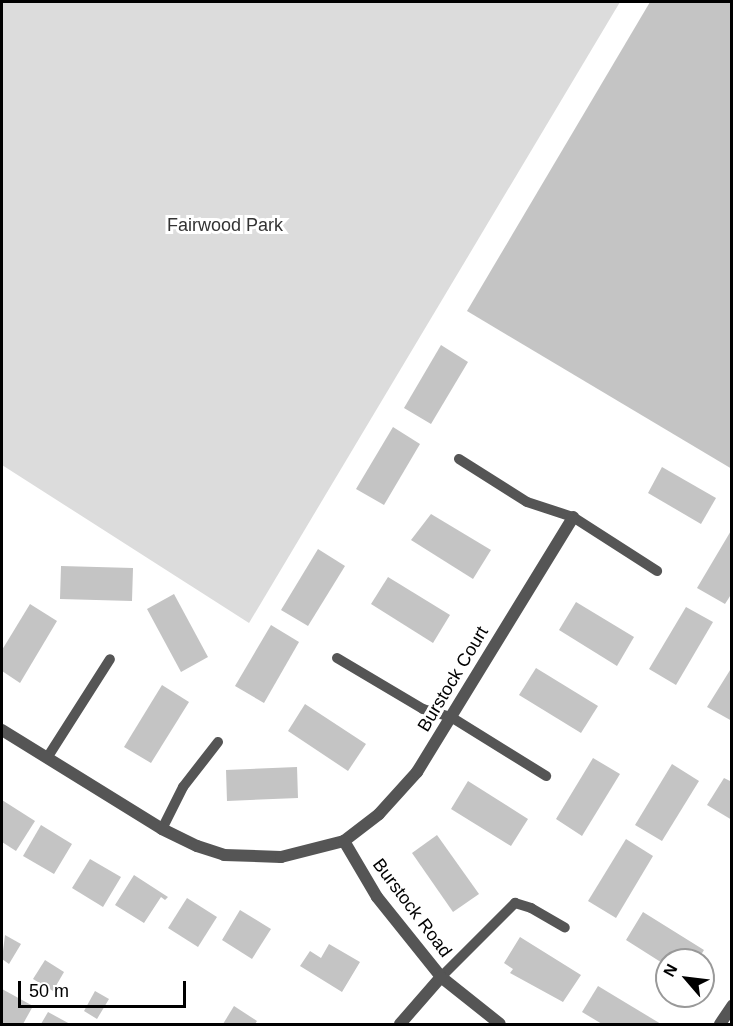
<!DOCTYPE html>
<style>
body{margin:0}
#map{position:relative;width:733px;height:1026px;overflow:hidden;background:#fff;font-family:Arial,sans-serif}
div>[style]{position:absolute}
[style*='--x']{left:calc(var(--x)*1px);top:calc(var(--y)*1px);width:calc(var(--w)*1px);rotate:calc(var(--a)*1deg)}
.green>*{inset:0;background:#dcdcdc}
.building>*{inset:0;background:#c4c4c4}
.service>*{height:10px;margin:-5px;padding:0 5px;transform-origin:5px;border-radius:5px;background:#555}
.minor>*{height:12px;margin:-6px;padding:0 6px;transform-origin:6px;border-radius:6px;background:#555}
span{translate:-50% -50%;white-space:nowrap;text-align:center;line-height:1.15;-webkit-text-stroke:6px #fff;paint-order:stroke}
.park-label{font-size:18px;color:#333}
.street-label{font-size:18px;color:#000}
.frame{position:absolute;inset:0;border:3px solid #000;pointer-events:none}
.north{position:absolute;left:655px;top:948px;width:60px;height:60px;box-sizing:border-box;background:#fff;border:2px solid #999;border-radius:50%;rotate:298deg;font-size:16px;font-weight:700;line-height:24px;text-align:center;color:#000}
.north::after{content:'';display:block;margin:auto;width:21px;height:27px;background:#000;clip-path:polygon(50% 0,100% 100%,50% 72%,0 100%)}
.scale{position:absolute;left:18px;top:981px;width:168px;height:27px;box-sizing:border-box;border:3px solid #000;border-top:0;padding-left:8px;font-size:18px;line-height:21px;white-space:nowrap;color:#000;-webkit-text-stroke:4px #fff;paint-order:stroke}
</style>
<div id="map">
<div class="green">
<i style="clip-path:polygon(2px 2px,620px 2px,249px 623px,2px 465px)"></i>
</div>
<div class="building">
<i style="clip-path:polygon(650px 2px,732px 2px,732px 469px,467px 311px)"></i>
<i style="clip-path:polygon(441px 345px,468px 362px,431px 424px,404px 408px)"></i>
<i style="clip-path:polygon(393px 427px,420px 444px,384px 505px,356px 489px)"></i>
<i style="clip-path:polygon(662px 467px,716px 498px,701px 524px,648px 493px)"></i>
<i style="clip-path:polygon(431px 514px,491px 550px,473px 579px,411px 540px)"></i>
<i style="clip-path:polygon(732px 529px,732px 593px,725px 604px,697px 588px)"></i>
<i style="clip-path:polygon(318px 549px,345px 566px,308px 626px,281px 610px)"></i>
<i style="clip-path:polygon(61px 566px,133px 568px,132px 601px,60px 599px)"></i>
<i style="clip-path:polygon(388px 577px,450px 615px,433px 643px,371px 604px)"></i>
<i style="clip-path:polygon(174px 594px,208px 657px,181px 672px,147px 609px)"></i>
<i style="clip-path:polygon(576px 602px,634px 637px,617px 666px,559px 630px)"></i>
<i style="clip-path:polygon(30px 604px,57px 621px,20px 683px,2px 671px,2px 650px)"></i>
<i style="clip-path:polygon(686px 607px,713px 622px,676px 685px,649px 669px)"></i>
<i style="clip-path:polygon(271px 625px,299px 642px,264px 703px,235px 686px)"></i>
<i style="clip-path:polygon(732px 667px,732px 721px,707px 707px)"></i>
<i style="clip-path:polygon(536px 668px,598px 706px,581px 733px,519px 695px)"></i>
<i style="clip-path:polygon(162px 685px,189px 702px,151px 763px,124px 747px)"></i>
<i style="clip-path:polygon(305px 704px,366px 744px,348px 771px,288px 731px)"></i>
<i style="clip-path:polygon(593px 758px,620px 774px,582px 836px,556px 819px)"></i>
<i style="clip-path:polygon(672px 764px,699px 781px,662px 841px,635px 825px)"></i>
<i style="clip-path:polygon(297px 767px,298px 798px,227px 801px,226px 770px)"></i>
<i style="clip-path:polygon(724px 778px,732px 782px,732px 820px,707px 805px)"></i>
<i style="clip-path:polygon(468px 781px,528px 819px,511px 846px,451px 809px)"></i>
<i style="clip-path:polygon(2px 800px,35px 821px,16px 851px,2px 842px)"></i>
<i style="clip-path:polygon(41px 825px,72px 844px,54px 874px,23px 856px)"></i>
<i style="clip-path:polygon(437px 835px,479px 894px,453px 912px,412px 853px)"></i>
<i style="clip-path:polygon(626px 839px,653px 856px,616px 918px,588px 901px)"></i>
<i style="clip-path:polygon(90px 859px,121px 877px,103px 907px,72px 888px)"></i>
<i style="clip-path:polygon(134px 875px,168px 897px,165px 900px,161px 897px,144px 923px,115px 905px)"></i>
<i style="clip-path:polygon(187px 898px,217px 917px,198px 947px,168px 928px)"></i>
<i style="clip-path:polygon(240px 910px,271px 929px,252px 959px,222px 940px)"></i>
<i style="clip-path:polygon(643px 912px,704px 950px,698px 960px,667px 960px,667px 966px,626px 940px)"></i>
<i style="clip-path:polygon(5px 935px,21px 944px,9px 964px,2px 959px)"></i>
<i style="clip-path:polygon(520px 937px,581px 975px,563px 1002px,510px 973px,513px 969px,504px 963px)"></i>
<i style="clip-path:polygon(329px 944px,360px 962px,342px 992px,300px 966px,310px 951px,321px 958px)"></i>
<i style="clip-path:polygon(45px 960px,64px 972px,53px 991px,33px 979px)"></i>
<i style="clip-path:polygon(598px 986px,661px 1024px,602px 1024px,582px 1012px)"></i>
<i style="clip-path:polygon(2px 989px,33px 1006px,23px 1024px,2px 1023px)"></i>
<i style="clip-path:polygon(95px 991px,109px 999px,97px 1019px,84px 1011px)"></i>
<i style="clip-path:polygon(234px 1006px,257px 1021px,255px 1024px,223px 1024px)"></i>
<i style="clip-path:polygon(48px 1012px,70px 1024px,41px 1024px)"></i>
</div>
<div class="service">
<i style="--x:459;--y:459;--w:80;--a:32.3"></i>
<i style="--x:527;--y:502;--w:48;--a:18.1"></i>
<i style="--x:573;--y:517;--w:100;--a:32.7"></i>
<i style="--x:337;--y:658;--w:100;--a:30.7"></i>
<i style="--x:423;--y:709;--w:29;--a:16"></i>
<i style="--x:451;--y:717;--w:112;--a:31.8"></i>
<i style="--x:47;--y:758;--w:117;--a:-57.5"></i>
<i style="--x:162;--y:829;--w:47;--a:-63.4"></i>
<i style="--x:183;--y:787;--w:57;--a:-52.1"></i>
<i style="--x:441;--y:977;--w:105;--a:-45"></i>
<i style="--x:515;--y:903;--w:17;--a:17"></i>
<i style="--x:531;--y:908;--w:39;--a:30"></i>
</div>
<div class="minor">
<i style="--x:2;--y:730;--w:188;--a:31.7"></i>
<i style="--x:162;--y:829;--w:39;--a:26"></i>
<i style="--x:197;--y:846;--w:28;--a:18"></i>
<i style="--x:224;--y:855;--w:57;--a:2"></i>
<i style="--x:281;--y:857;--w:65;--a:-14.3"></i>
<i style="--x:344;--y:841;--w:44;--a:-37.6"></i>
<i style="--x:379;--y:814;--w:57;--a:-47.9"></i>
<i style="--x:417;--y:772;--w:299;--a:-58.5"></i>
<i style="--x:344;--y:841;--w:65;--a:59.5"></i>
<i style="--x:377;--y:897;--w:102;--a:51.3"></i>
<i style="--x:441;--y:977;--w:75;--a:38.5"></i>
<i style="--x:400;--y:1024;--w:62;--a:-48.9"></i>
<i style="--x:720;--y:1024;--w:22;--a:-56"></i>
</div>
<div class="park-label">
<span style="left:225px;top:225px">Fairwood Park</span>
</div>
<div class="street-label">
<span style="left:453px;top:679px;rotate:-59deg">Burstock Court</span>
<span style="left:412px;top:908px;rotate:53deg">Burstock Road</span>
</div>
<div class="frame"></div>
<div class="north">N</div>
<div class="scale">50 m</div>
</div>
